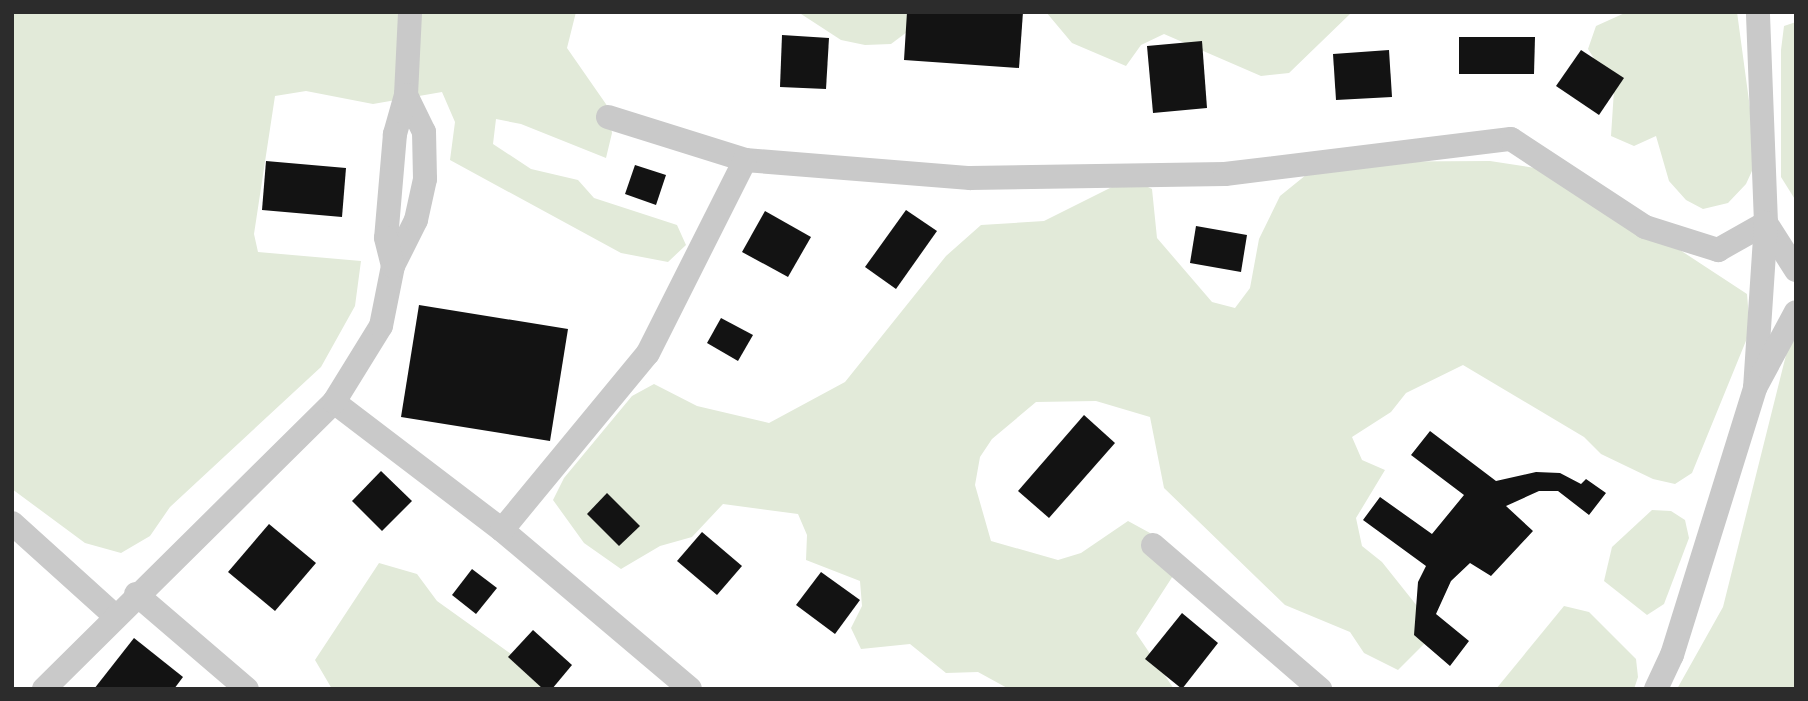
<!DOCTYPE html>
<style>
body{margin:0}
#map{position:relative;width:1808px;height:701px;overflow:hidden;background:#fff;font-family:"Exo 2",sans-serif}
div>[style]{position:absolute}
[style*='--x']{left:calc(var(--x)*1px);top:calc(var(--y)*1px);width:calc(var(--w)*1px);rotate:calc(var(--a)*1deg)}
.green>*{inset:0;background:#e2ead9}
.building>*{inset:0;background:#131313}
.street>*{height:24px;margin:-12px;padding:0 12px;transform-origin:12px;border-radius:12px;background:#c9c9c9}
span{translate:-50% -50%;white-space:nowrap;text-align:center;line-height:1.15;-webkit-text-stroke:7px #fff;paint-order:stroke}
.frame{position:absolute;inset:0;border:14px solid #2c2c2c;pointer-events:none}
</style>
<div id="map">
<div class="green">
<i style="clip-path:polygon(12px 12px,576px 12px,567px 48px,608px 107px,612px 133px,606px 158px,521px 124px,496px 119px,493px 144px,531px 169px,578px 180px,594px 198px,677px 225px,686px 245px,668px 262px,621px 253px,450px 160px,455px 122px,442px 92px,373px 104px,306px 91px,275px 96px,254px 234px,258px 252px,361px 261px,355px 306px,321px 367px,170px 507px,150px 536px,121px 553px,85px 543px,12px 489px)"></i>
<i style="clip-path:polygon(798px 12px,908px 12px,911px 29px,891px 44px,865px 45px,841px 40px)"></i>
<i style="clip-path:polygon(1046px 12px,1348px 12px,1350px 14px,1289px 73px,1261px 76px,1164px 34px,1141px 45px,1126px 66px,1072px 43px)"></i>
<i style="clip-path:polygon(1627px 12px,1737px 12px,1757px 160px,1746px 184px,1728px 203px,1703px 209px,1686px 200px,1669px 181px,1656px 136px,1634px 146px,1611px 136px,1614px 90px,1588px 49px,1596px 26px)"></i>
<i style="clip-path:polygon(1796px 22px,1796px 201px,1781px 177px,1781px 50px,1784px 26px)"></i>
<i style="clip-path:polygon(1490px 161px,1561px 172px,1747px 294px,1750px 331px,1692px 473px,1675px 484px,1653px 479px,1601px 454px,1584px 437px,1463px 365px,1406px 393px,1391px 412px,1352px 437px,1362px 460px,1385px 470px,1356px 518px,1362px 546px,1382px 562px,1437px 631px,1398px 670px,1364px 653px,1350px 632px,1285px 605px,1164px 488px,1150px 417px,1096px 401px,1036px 402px,992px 439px,980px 457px,975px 485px,991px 541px,1058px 560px,1081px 553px,1128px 521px,1150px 533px,1180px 565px,1136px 633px,1174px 689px,1009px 689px,978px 672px,946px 673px,910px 644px,861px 649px,851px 628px,862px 606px,860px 581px,806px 560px,807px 535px,798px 514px,723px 504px,692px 537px,660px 546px,621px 569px,584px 543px,553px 500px,564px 478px,632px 396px,654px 384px,697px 406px,769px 423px,845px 382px,946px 256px,981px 225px,1044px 221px,1130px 178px,1152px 189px,1157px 238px,1212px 302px,1235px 308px,1250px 288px,1259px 239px,1280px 196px,1322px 162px)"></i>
<i style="clip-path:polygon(1796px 315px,1796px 689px,1677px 689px,1723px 607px)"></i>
<i style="clip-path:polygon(1652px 510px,1671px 511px,1685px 520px,1689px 538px,1664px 604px,1647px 615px,1604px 581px,1612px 547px)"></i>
<i style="clip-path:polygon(379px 563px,417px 574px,437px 601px,511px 654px,544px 689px,332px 689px,315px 660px)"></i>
<i style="clip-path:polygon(1564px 606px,1589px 612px,1636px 659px,1638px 677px,1634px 689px,1496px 689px)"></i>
</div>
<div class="building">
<i style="clip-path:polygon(907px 12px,1023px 12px,1019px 68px,904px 60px)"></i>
<i style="clip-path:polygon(782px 35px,829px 38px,826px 89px,780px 87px)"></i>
<i style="clip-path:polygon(1459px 37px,1535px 37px,1534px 74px,1459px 74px)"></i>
<i style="clip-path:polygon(1202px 41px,1207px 108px,1153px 113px,1147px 46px)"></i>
<i style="clip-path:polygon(1389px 50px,1392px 97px,1336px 100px,1333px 54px)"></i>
<i style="clip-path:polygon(1581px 50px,1624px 78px,1599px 115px,1556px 86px)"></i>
<i style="clip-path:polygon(266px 161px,346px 168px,342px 217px,262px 210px)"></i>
<i style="clip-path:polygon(635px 165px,666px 175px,656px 205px,625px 194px)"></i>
<i style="clip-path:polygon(906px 210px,937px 231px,896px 289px,865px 267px)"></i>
<i style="clip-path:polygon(765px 211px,811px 237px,788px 277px,742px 252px)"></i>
<i style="clip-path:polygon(1196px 226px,1247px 235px,1241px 272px,1190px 263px)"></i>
<i style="clip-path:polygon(419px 305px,568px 329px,550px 441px,401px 417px)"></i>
<i style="clip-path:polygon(721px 318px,753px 335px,738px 361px,707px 343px)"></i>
<i style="clip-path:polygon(1084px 415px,1115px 443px,1049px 518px,1018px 491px)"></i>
<i style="clip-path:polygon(1430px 431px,1496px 481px,1536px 472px,1560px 473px,1581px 484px,1586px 479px,1606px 493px,1589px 515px,1558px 491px,1539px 491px,1506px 506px,1533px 531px,1491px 576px,1470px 563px,1451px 581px,1436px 614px,1469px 641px,1450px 666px,1414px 635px,1418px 582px,1426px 566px,1363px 520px,1380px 497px,1432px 534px,1464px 495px,1411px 455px)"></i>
<i style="clip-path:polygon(381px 471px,412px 501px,382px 531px,352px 501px)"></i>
<i style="clip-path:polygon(607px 493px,640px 526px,619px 546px,587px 514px)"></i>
<i style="clip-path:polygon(269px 524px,316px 563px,275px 611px,228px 572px)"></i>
<i style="clip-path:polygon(702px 532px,742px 566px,717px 595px,677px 561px)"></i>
<i style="clip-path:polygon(472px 569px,497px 588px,476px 614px,452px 595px)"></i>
<i style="clip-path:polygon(821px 572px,860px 600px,835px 634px,796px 605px)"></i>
<i style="clip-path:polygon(1182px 613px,1218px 643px,1182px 689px,1145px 659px)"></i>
<i style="clip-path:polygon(533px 630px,572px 665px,552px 689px,543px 689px,508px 657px)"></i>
<i style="clip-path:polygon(134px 638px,183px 677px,174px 689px,94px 689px)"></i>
</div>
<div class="street">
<i style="--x:406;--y:95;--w:83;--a:-87.2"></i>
<i style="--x:608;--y:117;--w:144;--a:17.4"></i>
<i style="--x:745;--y:160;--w:226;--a:4.6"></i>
<i style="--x:970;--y:178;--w:255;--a:-0.9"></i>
<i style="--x:1225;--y:174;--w:288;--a:-7"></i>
<i style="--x:1511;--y:139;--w:160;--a:33.3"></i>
<i style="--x:1645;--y:227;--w:77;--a:17.5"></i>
<i style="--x:1718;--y:250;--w:55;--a:-29.4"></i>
<i style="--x:1766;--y:223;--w:211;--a:-92.2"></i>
<i style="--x:1796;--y:270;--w:56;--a:-122.6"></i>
<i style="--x:1766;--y:223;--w:165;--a:93.8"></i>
<i style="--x:1755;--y:388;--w:86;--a:-61.7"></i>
<i style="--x:334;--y:402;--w:211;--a:37.3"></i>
<i style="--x:502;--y:530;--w:246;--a:40.2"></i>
<i style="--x:12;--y:523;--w:139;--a:42.1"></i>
<i style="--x:502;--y:530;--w:229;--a:-50.5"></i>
<i style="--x:648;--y:353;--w:216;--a:-63.3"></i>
<i style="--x:1153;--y:545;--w:221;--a:40.8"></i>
<i style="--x:136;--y:594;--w:146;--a:40.6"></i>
<i style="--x:44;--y:689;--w:408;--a:-44.7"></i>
<i style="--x:334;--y:402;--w:89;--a:-58.3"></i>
<i style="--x:381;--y:326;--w:61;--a:-78.7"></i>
<i style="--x:393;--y:266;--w:51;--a:-63.4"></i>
<i style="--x:416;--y:220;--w:42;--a:-77.6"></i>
<i style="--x:425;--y:179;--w:47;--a:-91.2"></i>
<i style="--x:424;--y:132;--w:41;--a:-115.9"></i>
<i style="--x:406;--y:95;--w:41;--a:105.8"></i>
<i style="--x:395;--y:134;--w:104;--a:94.9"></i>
<i style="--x:386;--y:238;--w:29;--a:76"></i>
<i style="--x:1656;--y:689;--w:38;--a:-65"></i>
<i style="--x:1672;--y:655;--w:280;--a:-72.7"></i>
</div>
<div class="frame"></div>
</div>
